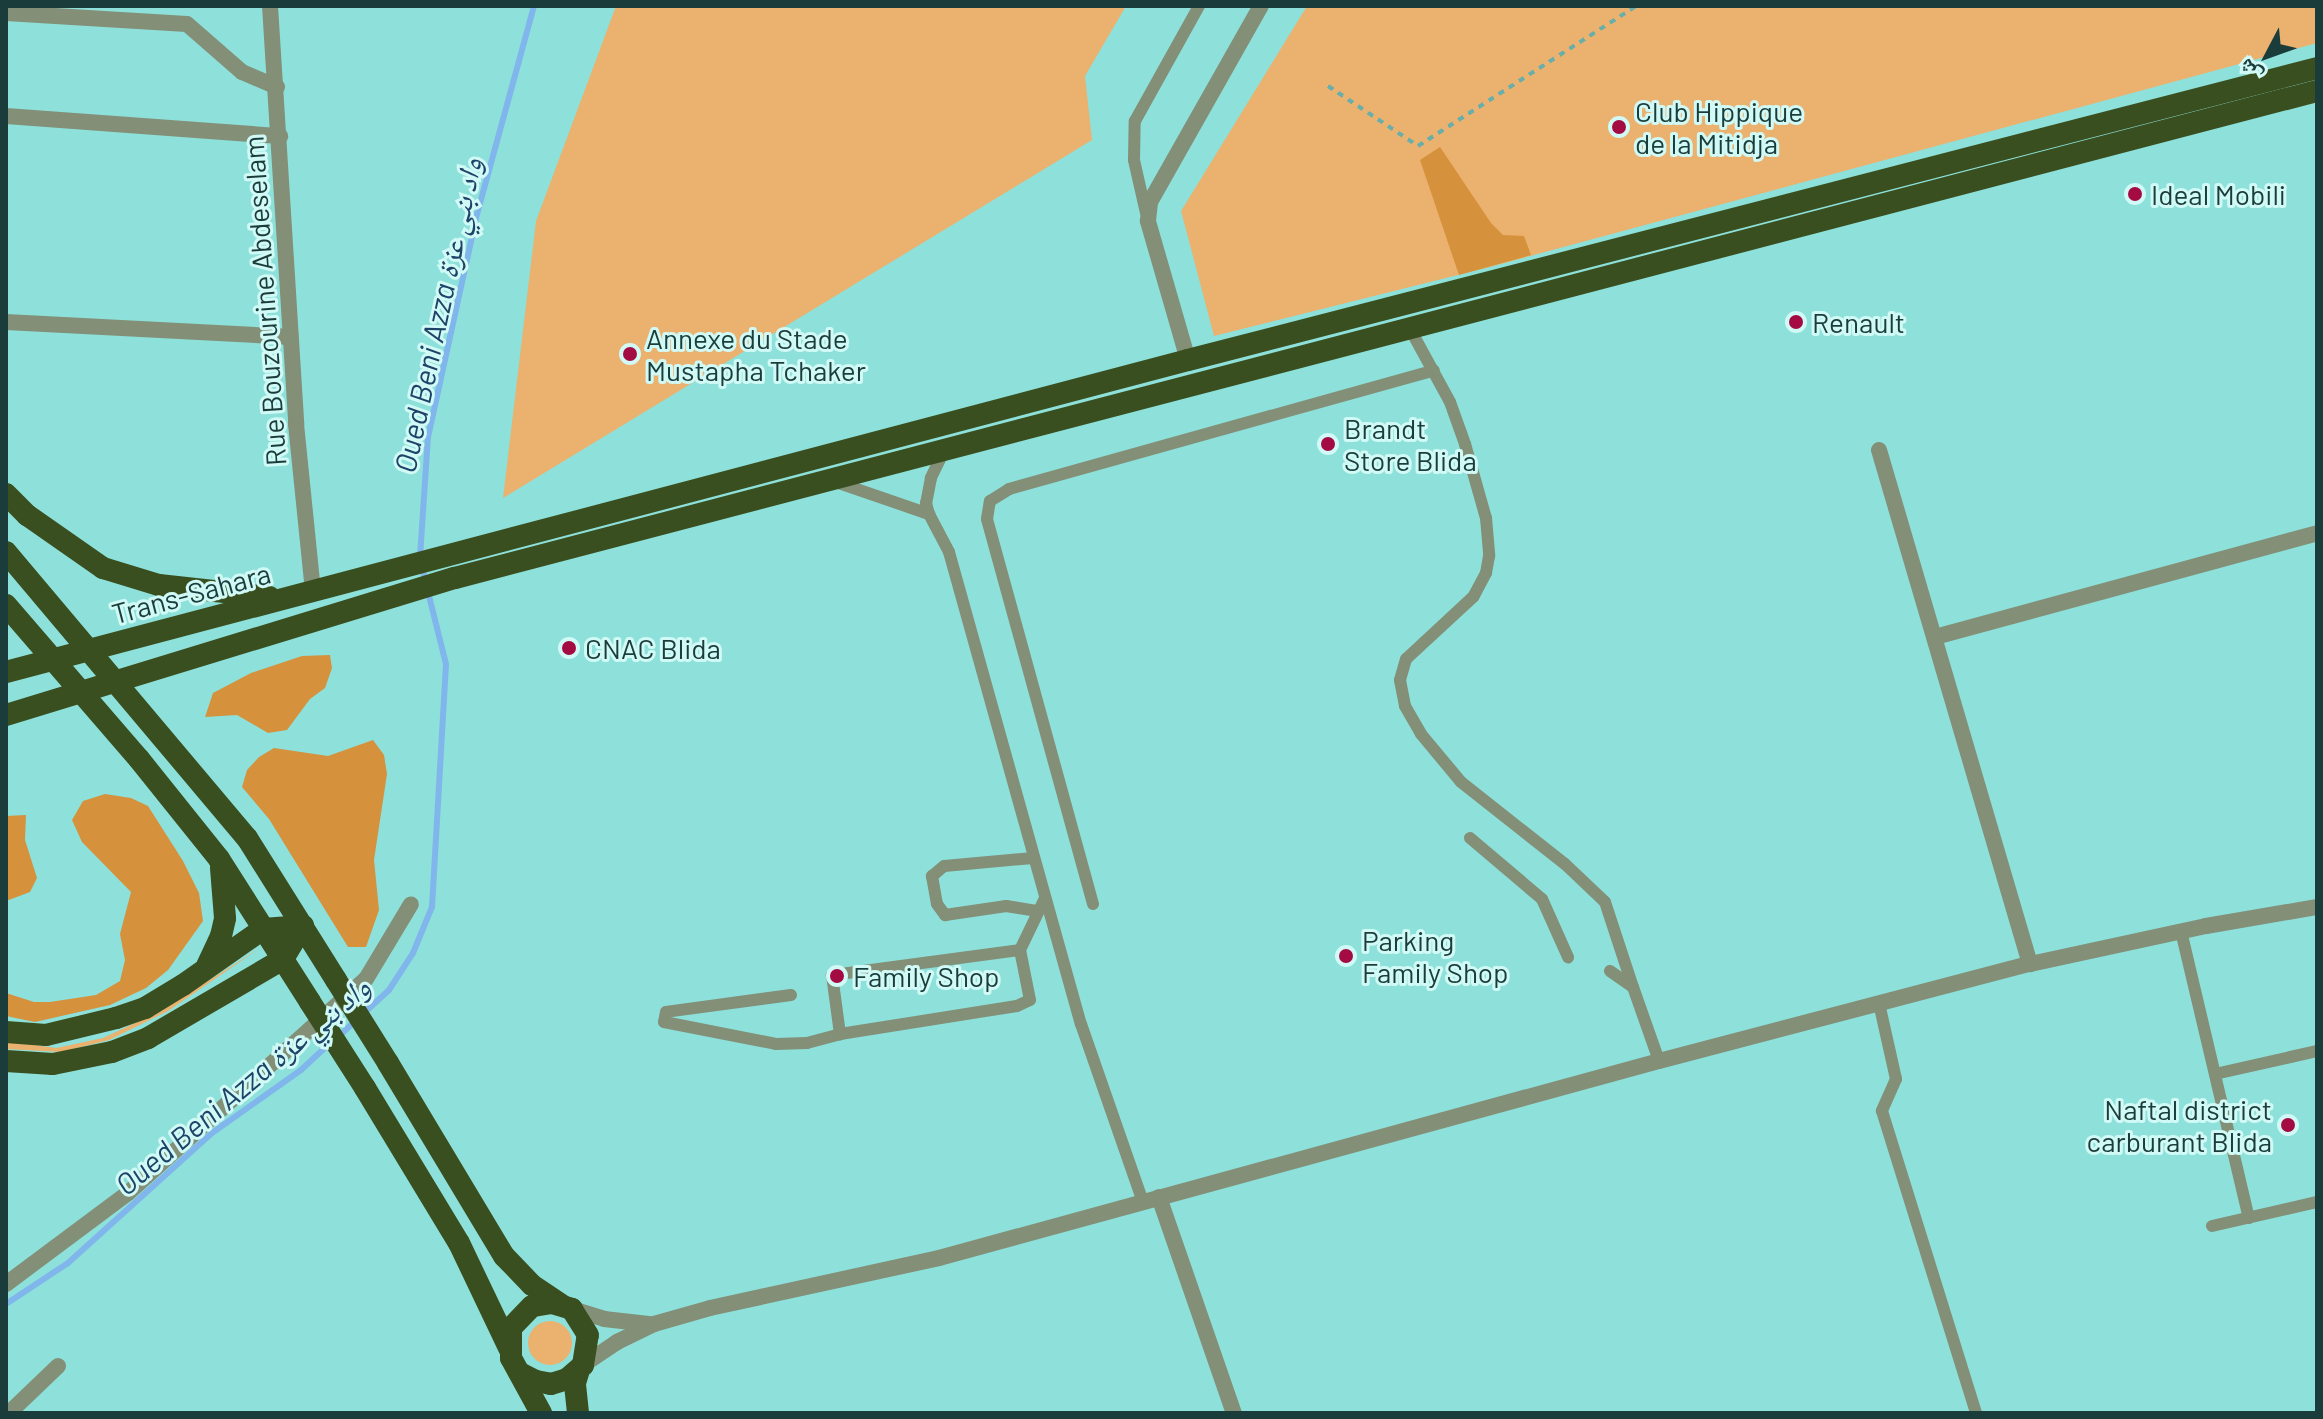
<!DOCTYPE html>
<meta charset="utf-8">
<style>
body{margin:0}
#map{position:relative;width:2323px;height:1419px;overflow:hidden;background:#8de1da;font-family:Barlow,"Noto Naskh Arabic",sans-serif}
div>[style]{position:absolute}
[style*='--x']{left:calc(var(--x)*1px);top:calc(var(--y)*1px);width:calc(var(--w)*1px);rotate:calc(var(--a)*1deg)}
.green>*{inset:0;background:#ebb16f}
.round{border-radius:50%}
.forest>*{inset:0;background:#d5913c}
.stream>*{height:6px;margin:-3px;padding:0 3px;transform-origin:3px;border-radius:3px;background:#80b6ec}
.path>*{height:4px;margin-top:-2px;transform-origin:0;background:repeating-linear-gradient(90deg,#69aea8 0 6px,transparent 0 12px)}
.service>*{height:12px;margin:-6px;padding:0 6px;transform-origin:6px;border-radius:6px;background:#838f77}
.minor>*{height:16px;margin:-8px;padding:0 8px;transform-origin:8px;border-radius:8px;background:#838f77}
.tertiary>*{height:16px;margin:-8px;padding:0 8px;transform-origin:8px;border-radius:8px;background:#838f77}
.trunk>*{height:22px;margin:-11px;padding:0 11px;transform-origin:11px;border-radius:11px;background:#3a4f1f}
.trunk-bridge>*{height:22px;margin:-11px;padding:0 11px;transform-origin:11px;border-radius:11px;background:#3a4f1f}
.dots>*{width:22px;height:22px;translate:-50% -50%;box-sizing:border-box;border:4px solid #d1f9f5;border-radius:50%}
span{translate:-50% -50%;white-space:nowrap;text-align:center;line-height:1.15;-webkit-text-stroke:6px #d1f9f5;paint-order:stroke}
.poi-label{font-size:28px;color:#1a3d3b}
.left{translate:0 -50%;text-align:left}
.right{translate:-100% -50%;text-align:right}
.street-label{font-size:28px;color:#1a3d3b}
.water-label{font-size:30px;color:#1d4468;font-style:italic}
.frame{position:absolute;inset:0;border:8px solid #1a3d3b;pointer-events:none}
.north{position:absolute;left:2227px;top:16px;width:80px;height:80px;-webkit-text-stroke:6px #d1f9f5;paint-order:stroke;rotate:229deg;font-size:22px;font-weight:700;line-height:32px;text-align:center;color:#1a3d3b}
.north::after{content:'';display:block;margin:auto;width:28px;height:36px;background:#1a3d3b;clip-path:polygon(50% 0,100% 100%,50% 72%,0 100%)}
</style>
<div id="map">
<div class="green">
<i style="clip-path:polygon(616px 6px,1126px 6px,1085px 76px,1092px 140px,503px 498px,536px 221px)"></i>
<i style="clip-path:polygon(1307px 6px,2317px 6px,2317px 43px,1486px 268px,1214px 336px,1181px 211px)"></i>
<i style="clip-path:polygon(260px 948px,168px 1011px,109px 1040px,61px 1052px,6px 1049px,6px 1041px,56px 1048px,103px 1038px,159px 1012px)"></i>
<i class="round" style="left:528px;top:1321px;width:44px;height:44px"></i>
</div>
<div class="forest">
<i style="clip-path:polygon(1440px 147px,1491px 223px,1503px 235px,1524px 236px,1531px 255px,1459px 275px,1420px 160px)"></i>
<i style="clip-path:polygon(330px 655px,332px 668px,325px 688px,310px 699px,287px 730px,268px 733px,237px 715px,205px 717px,213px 693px,251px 673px,302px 656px)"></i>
<i style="clip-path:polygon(373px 740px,384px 755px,387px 774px,374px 860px,379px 910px,366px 947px,348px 947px,269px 819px,242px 787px,247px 770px,259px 757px,274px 748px,328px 756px)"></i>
<i style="clip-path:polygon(105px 794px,131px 798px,148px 806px,183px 861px,199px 893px,203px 921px,168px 970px,146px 988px,110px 1005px,35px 1022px,6px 1016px,6px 993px,34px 1002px,50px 1002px,96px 995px,120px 981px,125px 960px,120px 934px,131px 892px,82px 842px,72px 820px,83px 801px)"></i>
<i style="clip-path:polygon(26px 815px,25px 840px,37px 878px,30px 892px,6px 901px,6px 816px)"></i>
</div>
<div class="stream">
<i style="--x:420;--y:557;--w:120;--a:-86.2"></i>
<i style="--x:428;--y:437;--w:224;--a:-77.6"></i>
<i style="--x:476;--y:218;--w:220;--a:-74.7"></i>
<i style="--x:339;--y:1036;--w:68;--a:-42.6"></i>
<i style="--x:389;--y:990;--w:44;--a:-57"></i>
<i style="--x:413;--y:953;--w:50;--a:-67.6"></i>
<i style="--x:432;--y:907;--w:243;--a:-86.7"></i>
<i style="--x:446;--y:664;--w:99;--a:-104"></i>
<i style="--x:6;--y:1304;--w:74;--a:-33.5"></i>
<i style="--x:68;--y:1263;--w:194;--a:-42.1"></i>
<i style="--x:212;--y:1133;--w:109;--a:-35.3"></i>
<i style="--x:301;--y:1070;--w:40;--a:-43"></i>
</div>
<div class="path">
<i style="--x:1328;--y:86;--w:108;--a:33.7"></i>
<i style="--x:1418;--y:146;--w:259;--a:-32.7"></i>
</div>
<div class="service">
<i style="--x:1146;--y:213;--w:54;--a:-102.8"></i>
<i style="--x:1134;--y:160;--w:39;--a:-89"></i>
<i style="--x:1135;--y:121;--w:132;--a:-60.9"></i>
<i style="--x:1409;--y:327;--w:85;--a:61.3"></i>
<i style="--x:1450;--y:402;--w:45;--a:70.3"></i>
<i style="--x:1465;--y:444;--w:77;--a:74.2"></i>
<i style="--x:1486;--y:518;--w:38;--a:85"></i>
<i style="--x:1489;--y:556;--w:17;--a:100"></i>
<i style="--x:1486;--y:573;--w:27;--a:118"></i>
<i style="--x:1473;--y:597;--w:91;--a:137.2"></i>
<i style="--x:1406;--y:659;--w:22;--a:106"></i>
<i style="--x:1400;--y:680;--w:26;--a:79"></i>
<i style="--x:1405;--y:706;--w:32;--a:60"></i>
<i style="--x:1421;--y:734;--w:62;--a:50.2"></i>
<i style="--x:1461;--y:782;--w:132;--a:38.3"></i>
<i style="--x:1565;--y:864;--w:55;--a:43.5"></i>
<i style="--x:1605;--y:902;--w:89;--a:71.8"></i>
<i style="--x:944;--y:451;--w:30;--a:116"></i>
<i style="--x:931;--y:478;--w:25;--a:101"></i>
<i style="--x:926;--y:503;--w:11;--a:75"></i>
<i style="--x:929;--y:514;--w:43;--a:62.2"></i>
<i style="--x:949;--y:552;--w:490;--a:74.4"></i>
<i style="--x:1081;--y:1024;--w:188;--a:70.8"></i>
<i style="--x:833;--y:481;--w:102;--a:19"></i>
<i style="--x:1470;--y:838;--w:94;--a:40.3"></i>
<i style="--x:1542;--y:899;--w:64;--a:65.9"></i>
<i style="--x:1033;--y:858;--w:89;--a:174.9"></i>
<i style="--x:944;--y:866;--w:16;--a:140"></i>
<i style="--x:932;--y:876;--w:28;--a:80"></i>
<i style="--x:937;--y:904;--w:14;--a:54"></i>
<i style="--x:945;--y:915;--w:62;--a:-8.4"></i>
<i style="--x:1006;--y:906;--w:31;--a:9"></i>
<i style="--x:1093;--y:904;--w:399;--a:-105.4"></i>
<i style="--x:987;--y:519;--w:18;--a:-81"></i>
<i style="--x:990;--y:501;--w:22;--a:-32"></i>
<i style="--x:1009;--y:489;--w:441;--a:-15.6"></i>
<i style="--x:2181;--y:931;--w:295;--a:76.7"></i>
<i style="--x:1020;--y:950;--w:190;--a:172.4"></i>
<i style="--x:832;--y:975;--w:60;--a:82.3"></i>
<i style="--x:840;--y:1034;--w:179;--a:-9"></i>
<i style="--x:1017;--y:1006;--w:14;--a:-25"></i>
<i style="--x:1030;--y:1000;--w:51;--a:-101.3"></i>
<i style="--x:1020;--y:950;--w:58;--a:-64.3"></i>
<i style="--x:1610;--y:971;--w:28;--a:35"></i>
<i style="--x:1633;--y:987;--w:78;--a:70.6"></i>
<i style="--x:791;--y:995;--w:126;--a:172.3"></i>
<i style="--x:666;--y:1012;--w:10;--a:101"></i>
<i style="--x:664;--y:1022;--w:114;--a:11.1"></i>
<i style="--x:776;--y:1044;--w:31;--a:-2"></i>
<i style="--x:807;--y:1043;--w:34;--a:-15"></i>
<i style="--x:1879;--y:1003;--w:78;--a:77.4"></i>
<i style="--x:1896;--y:1079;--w:35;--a:114"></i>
<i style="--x:1882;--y:1111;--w:316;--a:72.7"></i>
<i style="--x:2215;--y:1074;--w:105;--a:-12.7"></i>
<i style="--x:2212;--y:1226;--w:108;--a:-12.9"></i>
</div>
<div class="minor">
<i style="--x:6;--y:13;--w:181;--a:3.5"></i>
<i style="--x:187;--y:24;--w:73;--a:41.1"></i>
<i style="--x:242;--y:72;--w:38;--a:23"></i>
<i style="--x:6;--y:116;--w:275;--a:4.2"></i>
<i style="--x:6;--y:322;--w:285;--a:3"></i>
<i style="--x:1188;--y:360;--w:145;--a:-106.1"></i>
<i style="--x:1148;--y:221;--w:19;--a:-84"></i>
<i style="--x:1150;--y:202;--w:225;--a:-60.5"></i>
<i style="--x:1879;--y:450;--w:536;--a:73.63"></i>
<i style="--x:1935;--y:637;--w:396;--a:-15.2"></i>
<i style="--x:1159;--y:1197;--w:229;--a:70.9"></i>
<i style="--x:6;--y:1284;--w:152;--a:-36.7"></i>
<i style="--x:128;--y:1193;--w:320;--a:-42"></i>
<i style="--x:366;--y:979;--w:87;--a:-59"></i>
<i style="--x:9;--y:1413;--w:68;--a:-43.8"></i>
</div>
<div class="tertiary">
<i style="--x:270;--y:6;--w:419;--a:86.4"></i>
<i style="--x:296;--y:424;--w:169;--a:84.2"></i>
<i style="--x:572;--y:1309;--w:34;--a:17"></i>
<i style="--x:604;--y:1319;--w:45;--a:6.3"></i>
<i style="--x:583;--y:1365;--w:41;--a:-34.1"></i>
<i style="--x:617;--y:1342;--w:41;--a:-25.9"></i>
<i style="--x:654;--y:1324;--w:58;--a:-15.9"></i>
<i style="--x:710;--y:1308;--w:234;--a:-12.3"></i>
<i style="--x:939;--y:1258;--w:746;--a:-15.3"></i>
<i style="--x:1659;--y:1061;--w:383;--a:-14.7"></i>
<i style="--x:2030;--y:964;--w:180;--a:-12.2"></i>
<i style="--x:2206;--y:926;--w:113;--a:-9.7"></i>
</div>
<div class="trunk">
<i style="--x:6;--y:494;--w:30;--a:45"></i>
<i style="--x:27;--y:515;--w:93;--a:34.9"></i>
<i style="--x:103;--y:568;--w:59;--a:16.9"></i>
<i style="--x:159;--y:585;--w:111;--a:6.2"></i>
<i style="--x:6;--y:672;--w:1222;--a:-14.79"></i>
<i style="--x:1188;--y:360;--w:1166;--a:-14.5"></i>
<i style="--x:6;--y:715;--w:469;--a:-17"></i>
<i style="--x:455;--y:578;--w:1925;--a:-14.66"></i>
<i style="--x:247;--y:838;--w:168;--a:57.9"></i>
<i style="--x:219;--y:859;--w:169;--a:57.5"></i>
<i style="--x:207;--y:966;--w:33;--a:-65"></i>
<i style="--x:221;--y:936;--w:18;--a:-77"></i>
<i style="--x:225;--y:918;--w:50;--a:-94.6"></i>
<i style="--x:6;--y:1032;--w:40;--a:4.3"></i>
<i style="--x:46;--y:1035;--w:72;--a:-13.7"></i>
<i style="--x:116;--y:1018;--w:31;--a:-19"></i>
<i style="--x:145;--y:1008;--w:44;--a:-31.2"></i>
<i style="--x:183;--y:985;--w:98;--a:-35"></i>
<i style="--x:263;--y:929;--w:40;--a:-4.3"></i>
<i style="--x:6;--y:1061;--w:47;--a:3.7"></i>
<i style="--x:53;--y:1064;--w:60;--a:-11.5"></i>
<i style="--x:112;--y:1052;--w:39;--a:-21"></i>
<i style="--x:148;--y:1038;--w:156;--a:-30.3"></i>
<i style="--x:283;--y:959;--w:39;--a:-59"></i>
<i style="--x:388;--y:1063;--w:225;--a:59"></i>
<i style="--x:504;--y:1256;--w:40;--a:46"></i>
<i style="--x:532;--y:1285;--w:36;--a:34"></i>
<i style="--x:365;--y:1088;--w:181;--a:58.8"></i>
<i style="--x:459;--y:1243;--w:116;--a:64.5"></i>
<i style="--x:522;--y:1374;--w:16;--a:27"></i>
<i style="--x:536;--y:1381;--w:15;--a:11"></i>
<i style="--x:551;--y:1384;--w:17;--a:-17"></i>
<i style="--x:567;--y:1379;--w:21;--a:-41"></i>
<i style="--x:583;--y:1365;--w:30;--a:-81"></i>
<i style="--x:588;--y:1335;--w:31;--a:-122"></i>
<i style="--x:572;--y:1309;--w:21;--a:-163"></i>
<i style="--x:552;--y:1303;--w:20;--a:171"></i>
<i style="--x:532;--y:1306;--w:30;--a:134"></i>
<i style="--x:511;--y:1328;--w:30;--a:90"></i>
<i style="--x:511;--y:1358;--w:63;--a:61.4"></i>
<i style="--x:578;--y:1413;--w:30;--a:-96"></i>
<i style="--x:575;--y:1383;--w:14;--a:-73"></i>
</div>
<div class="trunk-bridge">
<i style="--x:6;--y:552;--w:374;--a:49.9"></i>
<i style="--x:6;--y:605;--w:203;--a:49.2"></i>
<i style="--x:139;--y:759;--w:128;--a:51.3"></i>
<i style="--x:336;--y:980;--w:98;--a:57.9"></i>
<i style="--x:310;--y:1002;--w:102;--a:57.4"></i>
</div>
<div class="dots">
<i style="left:1619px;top:127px;background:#a40b43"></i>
<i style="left:2135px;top:194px;background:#a40b43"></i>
<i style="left:1796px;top:322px;background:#a40b43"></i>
<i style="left:630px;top:354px;background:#a40b43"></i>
<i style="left:1328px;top:444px;background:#a40b43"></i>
<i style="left:569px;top:648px;background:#a40b43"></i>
<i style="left:1346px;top:956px;background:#a40b43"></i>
<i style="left:837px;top:976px;background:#a40b43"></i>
<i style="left:2288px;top:1125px;background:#a40b43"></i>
</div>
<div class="poi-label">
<span class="left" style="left:1635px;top:127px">Club Hippique<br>de la Mitidja</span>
<span class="left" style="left:2151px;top:194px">Ideal Mobili</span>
<span class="left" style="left:1812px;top:322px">Renault</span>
<span class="left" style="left:646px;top:354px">Annexe du Stade<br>Mustapha Tchaker</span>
<span class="left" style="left:1344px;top:444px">Brandt<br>Store Blida</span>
<span class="left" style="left:585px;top:648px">CNAC Blida</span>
<span class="left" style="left:1362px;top:956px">Parking<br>Family Shop</span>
<span class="left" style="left:853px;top:976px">Family Shop</span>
<span class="right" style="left:2272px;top:1125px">Naftal district<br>carburant Blida</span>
</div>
<div class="street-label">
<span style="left:264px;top:301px;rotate:-94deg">Rue Bouzourine Abdeselam</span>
<span style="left:191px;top:593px;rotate:-15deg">Trans-Sahara</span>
</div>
<div class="water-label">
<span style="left:437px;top:315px;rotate:-78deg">Oued Beni Azza واد بني عزة</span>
<span style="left:242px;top:1085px;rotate:-40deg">Oued Beni Azza واد بني عزة</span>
</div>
<div class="frame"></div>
<div class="north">ش</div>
</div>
